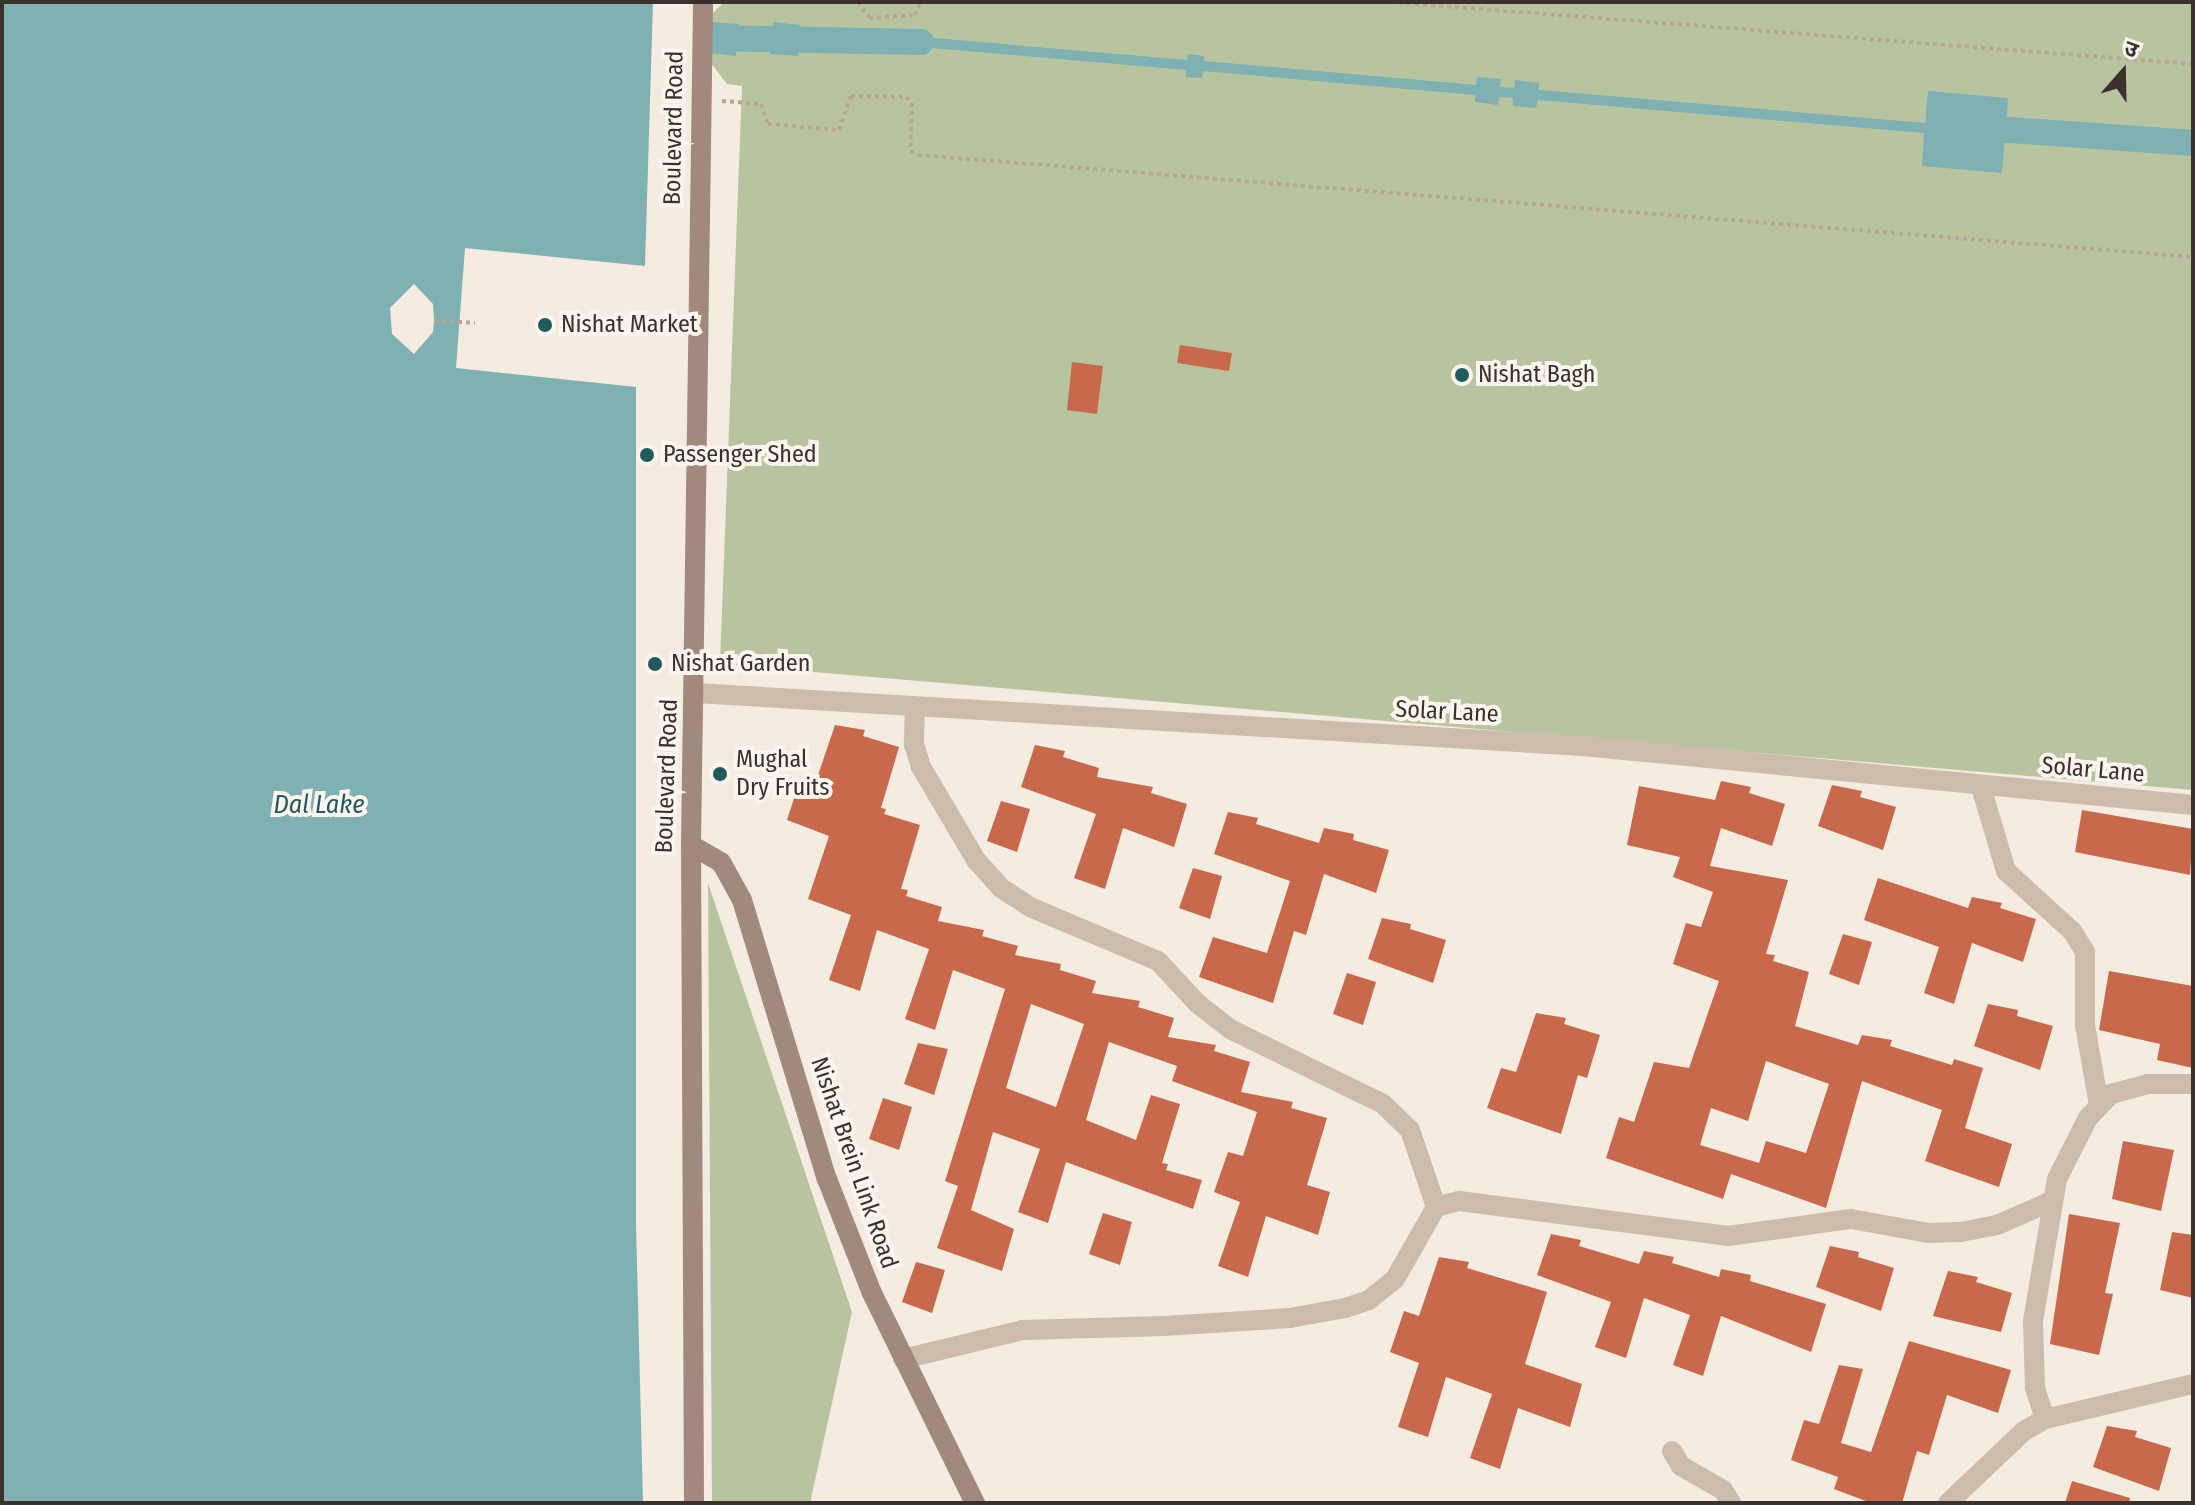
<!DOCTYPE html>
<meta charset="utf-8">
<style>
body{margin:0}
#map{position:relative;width:2195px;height:1505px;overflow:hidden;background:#f4ebe1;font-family:"Fira Sans Condensed","Noto Sans Devanagari",sans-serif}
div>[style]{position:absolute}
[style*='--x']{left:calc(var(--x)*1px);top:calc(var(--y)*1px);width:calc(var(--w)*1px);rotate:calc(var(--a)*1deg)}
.green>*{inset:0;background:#b8c4a0}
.water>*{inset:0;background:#7fb0b2}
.pier>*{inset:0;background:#f4ebe1}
.canal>*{height:26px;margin:-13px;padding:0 13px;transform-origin:13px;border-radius:13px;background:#7fb0b2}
.building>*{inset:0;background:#c8694b}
.path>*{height:4px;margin-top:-2px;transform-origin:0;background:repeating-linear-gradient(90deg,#b9a596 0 4px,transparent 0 8px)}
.street>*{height:20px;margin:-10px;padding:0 10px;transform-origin:10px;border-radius:10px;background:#cdbbac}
.secondary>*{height:20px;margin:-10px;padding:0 10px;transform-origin:10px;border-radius:10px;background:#a18a7d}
.dots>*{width:22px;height:22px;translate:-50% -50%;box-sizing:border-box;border:4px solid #fbf5ee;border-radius:50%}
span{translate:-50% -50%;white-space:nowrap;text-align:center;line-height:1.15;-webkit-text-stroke:8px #fbf5ee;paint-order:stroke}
.street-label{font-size:24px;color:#3b302b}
.poi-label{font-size:24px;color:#3b302b}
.left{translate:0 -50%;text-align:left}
.water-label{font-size:26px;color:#1f5a5e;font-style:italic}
.frame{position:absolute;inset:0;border:4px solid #3b302b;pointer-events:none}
.north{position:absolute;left:2083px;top:32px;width:80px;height:80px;-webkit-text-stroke:6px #fbf5ee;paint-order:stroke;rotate:20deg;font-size:22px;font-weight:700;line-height:32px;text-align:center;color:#3b302b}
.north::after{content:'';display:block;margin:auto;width:28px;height:36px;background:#3b302b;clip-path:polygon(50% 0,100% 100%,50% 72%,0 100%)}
</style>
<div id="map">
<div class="green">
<i style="clip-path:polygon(724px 2px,2193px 2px,2193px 790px,720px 664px,742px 86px,727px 84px,704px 54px,707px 19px)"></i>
<i style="clip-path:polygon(708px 883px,852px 1312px,810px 1503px,712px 1503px)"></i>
</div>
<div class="water">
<i style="clip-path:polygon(2px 2px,653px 2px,645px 266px,465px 248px,456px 368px,636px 387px,636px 1224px,643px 1503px,2px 1503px)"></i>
<i style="clip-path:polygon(711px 22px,739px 24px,736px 56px,709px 53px)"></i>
<i style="clip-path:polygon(773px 22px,800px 25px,798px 56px,770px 54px)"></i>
<i style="clip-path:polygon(887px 34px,1187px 60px,1188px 54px,1204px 56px,1204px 61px,1476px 85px,1477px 77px,1501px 79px,1500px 87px,1514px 88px,1515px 80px,1539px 83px,1539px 90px,1925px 123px,1928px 91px,2008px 98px,2002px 173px,1922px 166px,1924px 133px,1538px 100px,1536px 108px,1513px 106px,1513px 98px,1499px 97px,1498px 105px,1475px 102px,1475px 95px,1203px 71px,1202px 78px,1186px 77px,1186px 70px,886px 44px)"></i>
</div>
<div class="pier">
<i style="clip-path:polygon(414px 284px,433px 304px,434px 320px,433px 332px,414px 354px,392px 334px,390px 308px)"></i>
</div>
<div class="canal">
<i style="--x:710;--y:38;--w:211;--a:1.1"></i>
<i style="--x:1969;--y:127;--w:225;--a:4.1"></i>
</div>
<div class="building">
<i style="clip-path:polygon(1180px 345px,1232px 353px,1229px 371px,1177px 363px)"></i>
<i style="clip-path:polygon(1072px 362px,1103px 366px,1097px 414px,1067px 410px)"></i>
<i style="clip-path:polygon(evenodd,835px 725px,865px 730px,863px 736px,899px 747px,881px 808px,886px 809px,884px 814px,920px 825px,901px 889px,908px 890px,906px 896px,942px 907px,938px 921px,984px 930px,982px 936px,1018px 946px,1015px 955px,1061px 964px,1060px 970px,1096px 981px,1092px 993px,1140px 1001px,1138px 1007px,1174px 1018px,1168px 1037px,1216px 1045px,1214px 1051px,1250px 1062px,1241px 1092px,1293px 1102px,1291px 1108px,1327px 1118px,1307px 1185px,1330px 1192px,1318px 1235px,1266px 1216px,1248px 1277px,1218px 1266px,1240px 1202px,1214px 1192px,1228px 1152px,1243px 1156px,1257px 1112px,1172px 1081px,1177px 1066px,1109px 1042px,1086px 1120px,1136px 1140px,1151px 1095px,1180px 1104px,1162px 1163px,1168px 1164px,1166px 1170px,1202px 1180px,1193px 1209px,1066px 1162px,1048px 1223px,1018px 1212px,1040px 1149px,993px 1132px,971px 1210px,1014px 1229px,1002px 1271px,937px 1248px,958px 1186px,945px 1181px,1005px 989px,953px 970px,935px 1030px,905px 1019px,929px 949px,877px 930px,860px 991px,829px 980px,851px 915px,808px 899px,829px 836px,787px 820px,800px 780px,815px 784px,835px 725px,1031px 1004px,1084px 1024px,1056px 1107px,1006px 1088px,1031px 1004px)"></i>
<i style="clip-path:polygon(1035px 745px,1065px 751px,1063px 757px,1099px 768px,1097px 777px,1153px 787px,1151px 793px,1187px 804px,1174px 847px,1123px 828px,1105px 889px,1074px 878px,1096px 814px,1021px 787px)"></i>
<i style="clip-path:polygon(evenodd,1721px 781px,1751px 787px,1749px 793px,1785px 804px,1772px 846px,1721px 828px,1710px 866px,1788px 880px,1766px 954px,1775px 955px,1773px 961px,1809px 972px,1795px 1026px,1858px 1045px,1862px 1035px,1892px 1040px,1890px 1046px,1952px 1065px,1954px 1059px,1983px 1068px,1965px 1128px,2012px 1144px,1999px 1187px,1925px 1161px,1942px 1110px,1862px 1081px,1826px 1208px,1731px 1174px,1723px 1199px,1606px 1158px,1619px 1117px,1634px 1122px,1654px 1062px,1689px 1068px,1719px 981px,1673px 964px,1686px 923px,1701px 927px,1713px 892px,1673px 877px,1680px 857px,1627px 845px,1639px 786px,1715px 800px,1721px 781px,1766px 1061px,1829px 1084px,1806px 1153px,1766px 1141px,1759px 1163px,1700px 1145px,1711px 1108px,1748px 1121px,1766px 1061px)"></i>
<i style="clip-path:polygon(1832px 785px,1862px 791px,1860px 797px,1896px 807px,1883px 850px,1818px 826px)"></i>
<i style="clip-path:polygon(1001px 801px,1030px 809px,1017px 852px,987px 841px)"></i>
<i style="clip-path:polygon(2082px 810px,2193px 829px,2190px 875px,2075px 852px)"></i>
<i style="clip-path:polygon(1228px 812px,1258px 818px,1256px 824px,1319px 843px,1324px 828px,1354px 834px,1353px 840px,1389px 850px,1376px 893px,1324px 874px,1306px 935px,1294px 931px,1273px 1003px,1199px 977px,1213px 937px,1267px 953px,1290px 881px,1214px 854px)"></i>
<i style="clip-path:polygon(1193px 868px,1222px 876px,1210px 919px,1179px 908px)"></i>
<i style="clip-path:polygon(1878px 878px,1968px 908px,1972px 897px,2002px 903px,2000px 908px,2036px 919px,2023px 962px,1972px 943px,1954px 1004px,1924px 993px,1939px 947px,1864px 920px)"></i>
<i style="clip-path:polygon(1382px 918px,1411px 924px,1410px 929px,1446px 940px,1433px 983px,1368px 959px)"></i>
<i style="clip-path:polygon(1843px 934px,1872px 942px,1859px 985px,1829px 974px)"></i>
<i style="clip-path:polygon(2109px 971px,2193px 986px,2193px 1068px,2157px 1060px,2160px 1044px,2099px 1030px)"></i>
<i style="clip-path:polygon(1347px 973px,1376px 982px,1363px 1025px,1333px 1014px)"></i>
<i style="clip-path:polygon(1988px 1004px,2018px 1010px,2017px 1016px,2053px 1026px,2040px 1070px,1974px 1046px)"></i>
<i style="clip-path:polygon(1536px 1013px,1566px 1018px,1564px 1024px,1600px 1035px,1587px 1078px,1578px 1075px,1561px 1134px,1487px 1108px,1501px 1068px,1516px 1072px)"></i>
<i style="clip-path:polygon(918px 1043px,948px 1049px,934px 1095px,904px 1084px)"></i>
<i style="clip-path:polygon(883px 1098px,912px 1107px,899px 1150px,869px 1139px)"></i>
<i style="clip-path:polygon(2123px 1141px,2174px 1150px,2161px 1211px,2112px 1199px)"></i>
<i style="clip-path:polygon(1103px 1213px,1132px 1222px,1120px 1265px,1089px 1254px)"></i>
<i style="clip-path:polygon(2069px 1214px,2120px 1223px,2105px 1293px,2113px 1294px,2099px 1355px,2050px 1344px)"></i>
<i style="clip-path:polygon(2172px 1232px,2193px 1235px,2193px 1298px,2160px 1290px)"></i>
<i style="clip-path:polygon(1551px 1234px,1581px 1240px,1579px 1246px,1639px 1264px,1644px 1251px,1674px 1257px,1672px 1263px,1719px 1277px,1721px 1269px,1751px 1275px,1750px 1281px,1826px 1304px,1811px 1352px,1721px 1316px,1703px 1376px,1673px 1365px,1690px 1315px,1644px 1298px,1626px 1358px,1595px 1347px,1611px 1302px,1537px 1275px)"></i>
<i style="clip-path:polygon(1830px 1246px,1859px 1252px,1858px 1257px,1894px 1268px,1881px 1311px,1816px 1287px)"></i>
<i style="clip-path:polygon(1439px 1257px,1469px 1262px,1467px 1268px,1547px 1292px,1525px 1364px,1582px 1384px,1570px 1427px,1518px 1408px,1500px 1469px,1470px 1458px,1492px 1394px,1446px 1377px,1428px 1437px,1398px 1427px,1419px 1363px,1390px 1352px,1404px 1311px,1419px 1316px)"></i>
<i style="clip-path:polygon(916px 1262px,945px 1270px,932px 1313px,902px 1302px)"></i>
<i style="clip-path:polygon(1948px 1271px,1978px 1277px,1976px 1282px,2012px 1293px,2001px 1332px,1933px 1316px)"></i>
<i style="clip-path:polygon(1909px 1341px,2011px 1370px,1998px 1413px,1947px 1395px,1929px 1455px,1917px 1451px,1902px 1503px,1871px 1503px,1834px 1489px,1838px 1477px,1791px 1460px,1804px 1420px,1819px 1424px,1839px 1365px,1863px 1369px,1841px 1443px,1871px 1452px)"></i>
<i style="clip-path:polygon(2107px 1426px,2137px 1431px,2135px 1437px,2171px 1448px,2159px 1491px,2093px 1467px)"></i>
<i style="clip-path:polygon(2072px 1481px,2130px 1498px,2129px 1503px,2065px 1503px)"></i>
</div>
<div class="path">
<i style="--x:858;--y:2;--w:19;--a:55"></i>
<i style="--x:869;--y:18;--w:46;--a:-3.7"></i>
<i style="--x:915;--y:15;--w:14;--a:-69"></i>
<i style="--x:1391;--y:2;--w:804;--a:4.42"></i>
<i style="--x:722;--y:101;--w:39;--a:4"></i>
<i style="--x:761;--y:104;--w:21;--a:71"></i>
<i style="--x:768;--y:124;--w:71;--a:4.8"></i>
<i style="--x:839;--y:130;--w:36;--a:-71"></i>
<i style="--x:851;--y:96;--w:55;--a:1"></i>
<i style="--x:906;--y:97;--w:8;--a:45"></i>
<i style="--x:912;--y:103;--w:48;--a:92.4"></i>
<i style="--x:910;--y:151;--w:9;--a:27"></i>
<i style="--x:918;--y:155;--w:1279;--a:4.57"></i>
<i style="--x:434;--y:320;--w:41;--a:4.2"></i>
</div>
<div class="street">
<i style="--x:696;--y:693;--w:889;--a:3.42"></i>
<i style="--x:1583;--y:746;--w:613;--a:5.52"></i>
<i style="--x:915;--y:709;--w:35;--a:92"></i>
<i style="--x:914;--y:744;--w:24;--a:73"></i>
<i style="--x:921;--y:767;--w:108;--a:59.4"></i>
<i style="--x:976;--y:860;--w:38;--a:48"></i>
<i style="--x:1001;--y:888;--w:35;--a:33"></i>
<i style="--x:1030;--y:907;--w:139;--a:22.9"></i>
<i style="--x:1158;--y:961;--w:59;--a:47.1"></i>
<i style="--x:1198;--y:1004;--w:41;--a:38"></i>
<i style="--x:1230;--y:1029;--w:170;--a:26.1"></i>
<i style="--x:1383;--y:1104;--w:37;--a:44"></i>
<i style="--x:1410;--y:1130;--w:81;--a:71.3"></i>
<i style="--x:1981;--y:787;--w:88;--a:73.4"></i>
<i style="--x:2006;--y:871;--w:89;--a:42.3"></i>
<i style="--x:2072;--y:931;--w:25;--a:58"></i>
<i style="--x:2085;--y:952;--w:73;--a:90"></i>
<i style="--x:2085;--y:1025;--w:81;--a:80.1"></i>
<i style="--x:903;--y:1359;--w:123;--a:-13.6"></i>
<i style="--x:1023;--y:1330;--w:141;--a:-1.6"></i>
<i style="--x:1164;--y:1326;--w:126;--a:-3.6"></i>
<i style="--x:1290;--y:1318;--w:56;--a:-10.3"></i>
<i style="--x:1345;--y:1308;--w:25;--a:-18"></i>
<i style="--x:1369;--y:1300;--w:33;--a:-39"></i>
<i style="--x:1395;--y:1279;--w:83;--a:-60.3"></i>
<i style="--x:1436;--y:1207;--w:24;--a:-15"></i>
<i style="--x:1459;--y:1201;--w:271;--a:7.4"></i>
<i style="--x:1728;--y:1236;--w:124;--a:-7.9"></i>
<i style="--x:1851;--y:1219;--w:79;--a:10.2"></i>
<i style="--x:1929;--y:1233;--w:32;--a:-2"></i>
<i style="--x:1961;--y:1232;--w:37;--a:-11"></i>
<i style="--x:1997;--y:1225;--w:60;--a:-23.6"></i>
<i style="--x:2045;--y:1419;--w:33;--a:-108"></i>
<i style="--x:2035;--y:1388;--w:67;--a:-91.7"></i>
<i style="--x:2033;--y:1321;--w:144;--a:-80.4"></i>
<i style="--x:2057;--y:1179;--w:68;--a:-63.1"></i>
<i style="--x:2088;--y:1118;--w:33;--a:-46"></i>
<i style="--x:2111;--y:1094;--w:38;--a:-15"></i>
<i style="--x:2148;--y:1084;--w:45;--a:0"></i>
<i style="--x:1672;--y:1451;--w:17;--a:59"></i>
<i style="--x:1681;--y:1466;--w:48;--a:29.7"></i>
<i style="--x:1723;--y:1490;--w:15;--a:58"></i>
<i style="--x:1948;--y:1503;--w:105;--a:-43.5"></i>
<i style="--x:2024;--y:1431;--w:24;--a:-30"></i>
<i style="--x:2045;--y:1419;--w:152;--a:-13.3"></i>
</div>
<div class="secondary">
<i style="--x:691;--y:845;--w:34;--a:30"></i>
<i style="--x:721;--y:862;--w:43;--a:61.1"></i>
<i style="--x:742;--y:900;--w:292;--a:73.1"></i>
<i style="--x:827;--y:1179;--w:123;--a:68.5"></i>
<i style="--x:872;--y:1293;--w:234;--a:63.9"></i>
<i style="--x:694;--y:1503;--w:658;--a:-90.26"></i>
<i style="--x:691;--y:845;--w:843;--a:-89.18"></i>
</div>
<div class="dots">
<i style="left:545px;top:325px;background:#1f5a5e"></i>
<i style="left:1462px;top:375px;background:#1f5a5e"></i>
<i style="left:647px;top:455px;background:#1f5a5e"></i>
<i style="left:655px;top:664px;background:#1f5a5e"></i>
<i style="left:720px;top:774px;background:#1f5a5e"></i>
</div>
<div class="street-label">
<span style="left:674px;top:128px;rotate:-89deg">Boulevard Road</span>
<span style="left:1447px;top:712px;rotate:3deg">Solar Lane</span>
<span style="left:2093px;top:770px;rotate:5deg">Solar Lane</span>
<span style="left:667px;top:776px;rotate:-88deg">Boulevard Road</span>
<span style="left:854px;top:1163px;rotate:71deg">Nishat Brein Link Road</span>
</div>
<div class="poi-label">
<span class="left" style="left:561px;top:325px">Nishat Market</span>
<span class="left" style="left:1478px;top:375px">Nishat Bagh</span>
<span class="left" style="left:663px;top:455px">Passenger Shed</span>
<span class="left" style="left:671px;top:664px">Nishat Garden</span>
<span class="left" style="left:736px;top:774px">Mughal<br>Dry Fruits</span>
</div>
<div class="water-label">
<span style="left:319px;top:805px">Dal Lake</span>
</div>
<div class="frame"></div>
<div class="north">उ</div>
</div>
